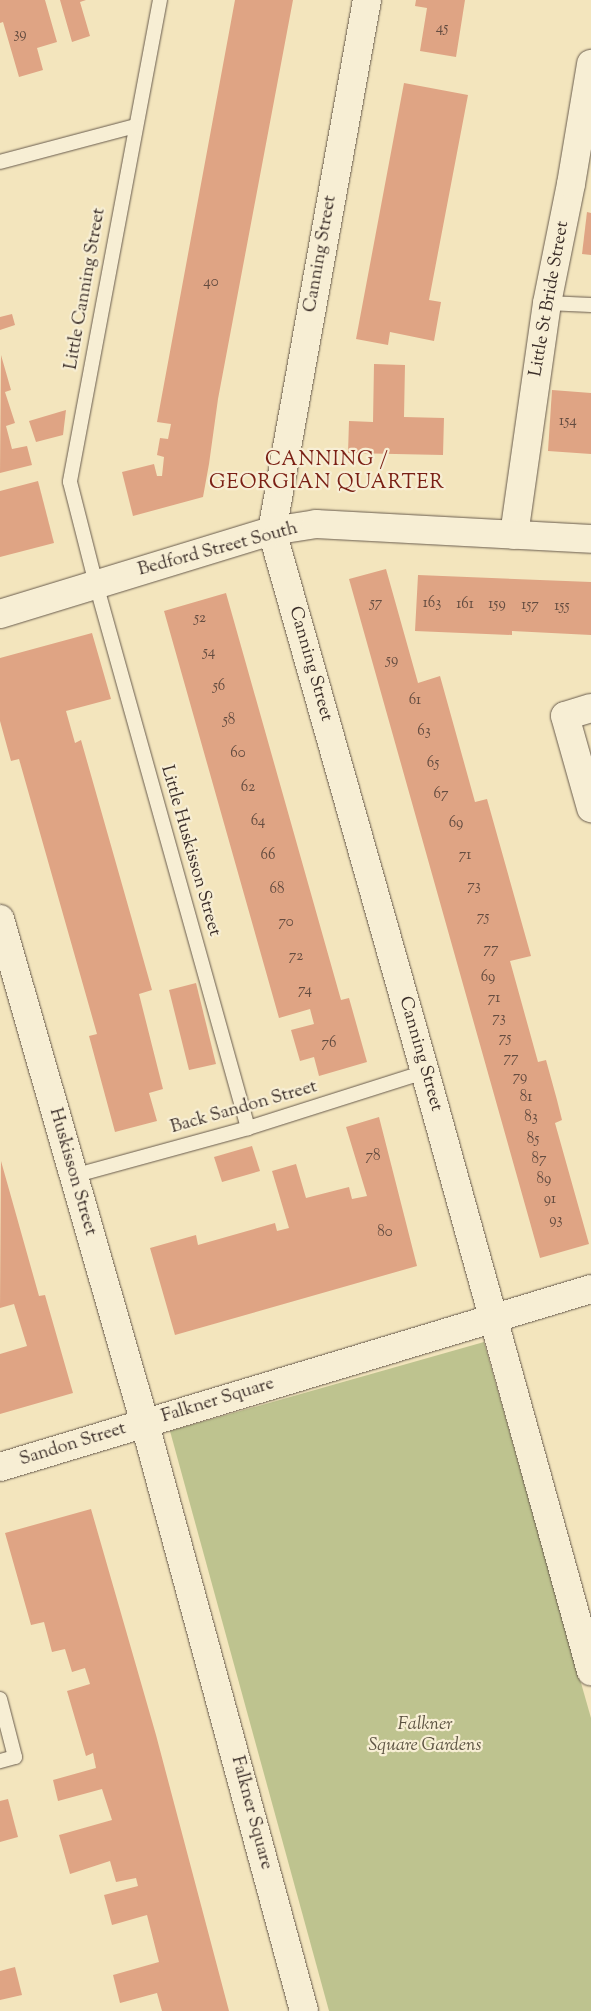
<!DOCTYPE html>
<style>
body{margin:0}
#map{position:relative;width:591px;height:2011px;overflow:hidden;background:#f3e5bd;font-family:"Sorts Mill Goudy",serif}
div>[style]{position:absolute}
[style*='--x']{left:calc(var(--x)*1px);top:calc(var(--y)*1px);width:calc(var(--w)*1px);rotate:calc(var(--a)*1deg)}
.green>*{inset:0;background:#bec38f}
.building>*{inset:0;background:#dfa484}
.roads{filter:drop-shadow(0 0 1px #695c4e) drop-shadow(0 0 1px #695c4e)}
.lane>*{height:14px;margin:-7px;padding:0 7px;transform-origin:7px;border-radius:7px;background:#f7eed4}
.street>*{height:28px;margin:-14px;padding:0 14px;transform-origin:14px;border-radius:14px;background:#f7eed4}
span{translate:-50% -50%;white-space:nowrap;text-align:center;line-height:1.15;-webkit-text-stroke:4.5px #f7eed4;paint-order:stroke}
.number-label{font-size:15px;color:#644c40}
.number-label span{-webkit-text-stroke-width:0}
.street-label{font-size:18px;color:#3b2e29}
.park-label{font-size:18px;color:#5c5342;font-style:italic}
.quarter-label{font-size:20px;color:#7a1f14;letter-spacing:1px}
</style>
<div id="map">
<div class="green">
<i style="clip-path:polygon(484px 1342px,591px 1718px,591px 2011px,329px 2011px,170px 1431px)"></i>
</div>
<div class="building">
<i style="clip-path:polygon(0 0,45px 0,57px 42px,37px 48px,43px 70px,19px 77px,3px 22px,0 23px)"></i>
<i style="clip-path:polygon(60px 0,86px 0,80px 2px,90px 36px,72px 42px)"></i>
<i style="clip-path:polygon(235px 0,293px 0,218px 399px,209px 464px,203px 497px,133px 516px,122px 472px,154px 464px,157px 476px,162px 476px,164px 457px,157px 455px,160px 438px,168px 439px,171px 424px,157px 422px)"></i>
<i style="clip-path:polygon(416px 0,465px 0,456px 57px,420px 51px,427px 8px,415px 6px)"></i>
<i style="clip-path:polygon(404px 83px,468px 95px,429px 300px,441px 302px,434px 341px,390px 332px,388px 345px,356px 339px)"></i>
<i style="clip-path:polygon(587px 212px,591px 213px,591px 255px,582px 254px)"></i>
<i style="clip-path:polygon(12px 314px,15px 325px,0 330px,0 317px)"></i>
<i style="clip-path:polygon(1px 355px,11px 390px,5px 392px,15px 423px,6px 426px,12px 449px,27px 446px,32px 465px,0 473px)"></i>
<i style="clip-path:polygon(374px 364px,405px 365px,404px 417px,444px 418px,443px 455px,348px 453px,349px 421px,373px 422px)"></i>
<i style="clip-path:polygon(552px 390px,591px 393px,591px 454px,548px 451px)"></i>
<i style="clip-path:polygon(66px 410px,63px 435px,36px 442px,29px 421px)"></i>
<i style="clip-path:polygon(38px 481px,54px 543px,0 557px,0 491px)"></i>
<i style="clip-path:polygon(386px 569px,418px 683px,440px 676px,475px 802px,487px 799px,531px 956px,510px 961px,538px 1062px,546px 1060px,557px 1100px,562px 1120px,555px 1123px,589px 1244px,540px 1258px,349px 579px)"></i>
<i style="clip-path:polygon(418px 575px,591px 582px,591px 635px,512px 631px,512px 635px,415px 631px)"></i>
<i style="clip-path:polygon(226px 593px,341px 1000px,349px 998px,367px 1062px,319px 1076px,314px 1057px,300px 1061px,291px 1030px,314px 1024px,310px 1009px,279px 1018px,164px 611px)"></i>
<i style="clip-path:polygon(92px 633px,111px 699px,66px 711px,75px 743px,81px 740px,152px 990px,139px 994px,163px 1089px,149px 1093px,157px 1121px,115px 1132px,89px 1036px,97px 1034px,19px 759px,11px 761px,0 721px,0 658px)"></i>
<i style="clip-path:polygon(196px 983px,216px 1064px,189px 1070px,169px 990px)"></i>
<i style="clip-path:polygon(379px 1117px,417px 1266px,175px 1335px,150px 1248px,196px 1235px,198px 1245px,275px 1223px,277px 1231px,289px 1228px,272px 1171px,296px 1164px,306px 1198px,349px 1187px,352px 1199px,367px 1196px,346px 1127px)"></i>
<i style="clip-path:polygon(252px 1146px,260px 1171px,222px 1182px,214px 1157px)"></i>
<i style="clip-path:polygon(1px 1161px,39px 1296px,45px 1295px,73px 1393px,0 1414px,0 1354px,27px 1346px,14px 1304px,0 1308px)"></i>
<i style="clip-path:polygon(91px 1509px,156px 1735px,229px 2011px,162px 2011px,157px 1993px,120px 2003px,113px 1975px,159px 1962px,147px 1915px,112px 1925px,104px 1895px,138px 1886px,136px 1878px,116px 1882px,110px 1861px,70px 1874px,59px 1835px,112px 1820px,102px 1789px,58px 1801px,53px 1780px,96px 1768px,93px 1753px,86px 1756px,67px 1691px,90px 1684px,85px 1668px,72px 1672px,65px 1649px,52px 1652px,44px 1622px,31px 1625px,5px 1533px)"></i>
<i style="clip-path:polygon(8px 1799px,18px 1837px,0 1842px,0 1801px)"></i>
<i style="clip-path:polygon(15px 1967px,22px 1995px,0 2000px,0 1971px)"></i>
</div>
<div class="roads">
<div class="lane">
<i style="--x:160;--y:0;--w:490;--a:100.6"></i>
<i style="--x:70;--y:482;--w:105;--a:75.7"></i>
<i style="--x:96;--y:584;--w:565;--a:74.39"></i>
<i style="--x:0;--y:162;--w:140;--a:-14.9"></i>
<i style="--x:547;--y:303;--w:44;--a:2.6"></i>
<i style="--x:73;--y:1176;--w:181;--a:-15.3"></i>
<i style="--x:248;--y:1128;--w:186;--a:-17.6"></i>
<i style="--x:0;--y:1699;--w:60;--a:75.5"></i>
<i style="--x:15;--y:1757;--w:16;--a:165"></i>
</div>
<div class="street">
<i style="--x:367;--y:0;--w:539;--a:100.14"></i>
<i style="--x:272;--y:531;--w:562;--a:74.21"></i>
<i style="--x:425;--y:1072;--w:622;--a:74.51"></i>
<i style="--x:514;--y:535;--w:234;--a:-81.9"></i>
<i style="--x:547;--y:303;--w:121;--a:-78.6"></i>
<i style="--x:571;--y:184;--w:122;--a:-80.5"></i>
<i style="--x:0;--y:614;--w:284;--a:-17"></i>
<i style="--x:272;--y:531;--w:45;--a:-9"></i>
<i style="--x:316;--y:524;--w:275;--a:3.1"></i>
<i style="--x:591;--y:708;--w:27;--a:163"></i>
<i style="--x:565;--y:716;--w:96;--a:74.2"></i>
<i style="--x:0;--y:919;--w:525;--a:73.98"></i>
<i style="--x:145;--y:1424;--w:608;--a:74.84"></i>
<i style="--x:0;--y:1467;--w:617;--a:-16.76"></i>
</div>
</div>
<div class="number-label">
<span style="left:442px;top:29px">45</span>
<span style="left:20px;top:35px">39</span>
<span style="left:211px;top:283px">40</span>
<span style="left:568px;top:422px">154</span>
<span style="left:376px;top:604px">57</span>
<span style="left:432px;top:604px">163</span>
<span style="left:465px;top:605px">161</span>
<span style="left:497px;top:605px">159</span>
<span style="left:530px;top:606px">157</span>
<span style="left:562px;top:607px">155</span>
<span style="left:200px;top:619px">52</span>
<span style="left:209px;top:653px">54</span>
<span style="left:392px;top:661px">59</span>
<span style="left:219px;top:687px">56</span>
<span style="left:415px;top:701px">61</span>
<span style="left:229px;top:721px">58</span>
<span style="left:424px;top:732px">63</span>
<span style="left:238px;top:754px">60</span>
<span style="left:433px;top:764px">65</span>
<span style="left:248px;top:788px">62</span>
<span style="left:441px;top:795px">67</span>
<span style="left:258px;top:822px">64</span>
<span style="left:456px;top:824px">69</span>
<span style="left:268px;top:856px">66</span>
<span style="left:465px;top:856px">71</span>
<span style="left:474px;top:887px">73</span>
<span style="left:277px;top:890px">68</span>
<span style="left:483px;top:918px">75</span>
<span style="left:286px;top:923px">70</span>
<span style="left:491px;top:950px">77</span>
<span style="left:296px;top:957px">72</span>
<span style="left:488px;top:978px">69</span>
<span style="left:305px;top:991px">74</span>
<span style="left:494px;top:999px">71</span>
<span style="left:499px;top:1019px">73</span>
<span style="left:505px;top:1039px">75</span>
<span style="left:329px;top:1044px">76</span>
<span style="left:511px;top:1059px">77</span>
<span style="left:520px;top:1078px">79</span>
<span style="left:526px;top:1098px">81</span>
<span style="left:531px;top:1118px">83</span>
<span style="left:533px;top:1140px">85</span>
<span style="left:373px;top:1157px">78</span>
<span style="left:539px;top:1160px">87</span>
<span style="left:544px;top:1180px">89</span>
<span style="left:550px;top:1200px">91</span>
<span style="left:556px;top:1221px">93</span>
<span style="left:385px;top:1233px">80</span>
</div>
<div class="street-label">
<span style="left:321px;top:254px;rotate:-80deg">Canning Street</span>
<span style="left:86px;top:289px;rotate:-80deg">Little Canning Street</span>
<span style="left:550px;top:299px;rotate:-80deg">Little St Bride Street</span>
<span style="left:218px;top:550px;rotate:-15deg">Bedford Street South</span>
<span style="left:310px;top:664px;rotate:74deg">Canning Street</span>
<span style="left:190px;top:851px;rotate:74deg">Little Huskisson Street</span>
<span style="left:420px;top:1054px;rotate:74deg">Canning Street</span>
<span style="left:244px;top:1108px;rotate:-16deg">Back Sandon Street</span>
<span style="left:72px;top:1172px;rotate:74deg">Huskisson Street</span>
<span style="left:218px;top:1401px;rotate:-17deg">Falkner Square</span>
<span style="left:73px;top:1445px;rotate:-17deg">Sandon Street</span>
<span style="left:251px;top:1813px;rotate:75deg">Falkner Square</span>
</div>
<div class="park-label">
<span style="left:425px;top:1736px">Falkner<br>Square Gardens</span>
</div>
<div class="quarter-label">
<span style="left:327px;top:472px">CANNING /<br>GEORGIAN QUARTER</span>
</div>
</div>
